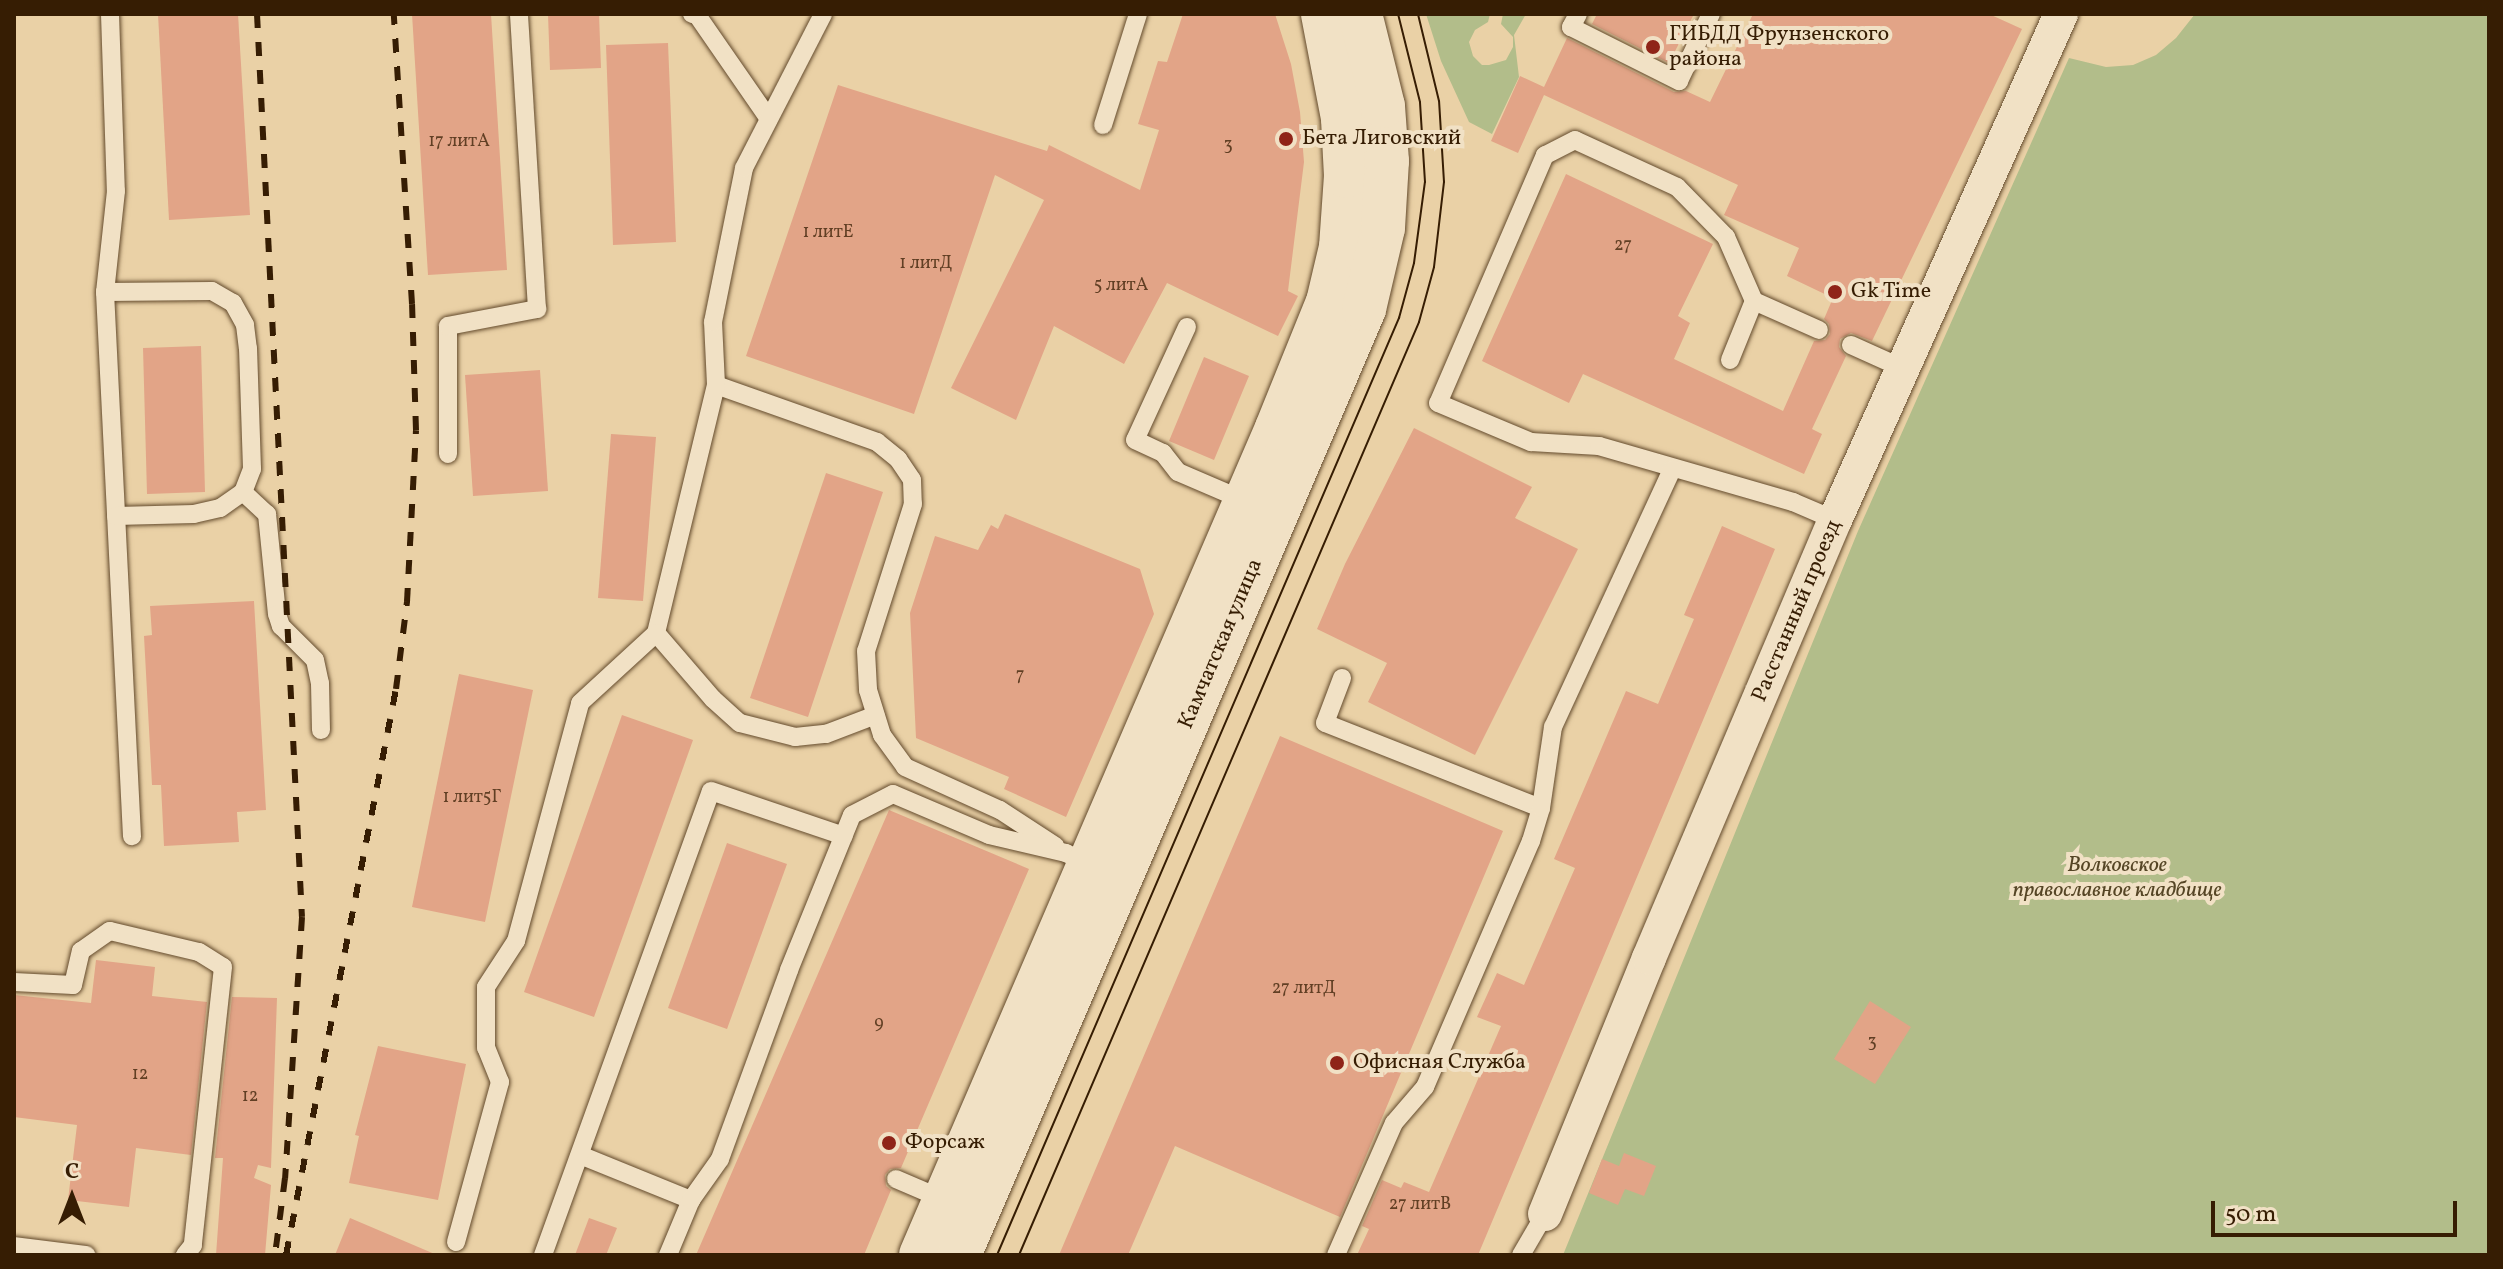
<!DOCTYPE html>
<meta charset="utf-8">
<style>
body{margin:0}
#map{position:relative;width:2503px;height:1269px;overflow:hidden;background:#ead1a6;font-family:Vollkorn,serif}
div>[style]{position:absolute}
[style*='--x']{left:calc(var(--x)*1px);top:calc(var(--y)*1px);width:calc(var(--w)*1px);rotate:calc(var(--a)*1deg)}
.green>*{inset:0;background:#b2bd8a}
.building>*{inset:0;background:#e2a487}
.roads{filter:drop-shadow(0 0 2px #634a2c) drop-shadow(0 0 2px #634a2c)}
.lane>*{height:18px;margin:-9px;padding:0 9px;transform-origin:9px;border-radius:9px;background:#f1e1c5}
.street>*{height:34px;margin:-17px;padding:0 17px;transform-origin:17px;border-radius:17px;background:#f1e1c5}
.secondary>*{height:44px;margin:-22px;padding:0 22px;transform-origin:22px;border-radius:22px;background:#f1e1c5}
.tram>*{height:2px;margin:-1px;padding:0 1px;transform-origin:1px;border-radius:1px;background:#361d03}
.rail>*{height:6px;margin-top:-3px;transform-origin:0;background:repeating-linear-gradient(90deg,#361d03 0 14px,transparent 0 28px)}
.dots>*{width:22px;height:22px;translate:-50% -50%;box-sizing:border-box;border:4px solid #f1e1c5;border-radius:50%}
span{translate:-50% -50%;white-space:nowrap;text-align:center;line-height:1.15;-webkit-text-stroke:8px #f1e1c5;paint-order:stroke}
.number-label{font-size:18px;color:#613f24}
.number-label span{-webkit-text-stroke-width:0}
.poi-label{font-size:22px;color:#361d03}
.left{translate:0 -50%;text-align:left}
.street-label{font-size:22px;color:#361d03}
.park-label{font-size:22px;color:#554525;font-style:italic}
.frame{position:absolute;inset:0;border:16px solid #361d03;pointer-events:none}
.north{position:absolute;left:32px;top:1157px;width:80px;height:80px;-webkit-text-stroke:6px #f1e1c5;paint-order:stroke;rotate:0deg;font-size:22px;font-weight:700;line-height:32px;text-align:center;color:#361d03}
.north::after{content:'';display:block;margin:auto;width:28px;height:36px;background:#361d03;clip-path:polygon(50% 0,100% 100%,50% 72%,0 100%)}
.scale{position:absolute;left:2211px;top:1201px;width:246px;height:36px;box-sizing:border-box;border:4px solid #361d03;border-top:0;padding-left:10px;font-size:24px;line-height:28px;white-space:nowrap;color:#361d03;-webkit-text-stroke:6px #f1e1c5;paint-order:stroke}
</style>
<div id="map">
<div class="green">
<i style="clip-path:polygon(1426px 14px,1490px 14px,1488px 22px,1475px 30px,1469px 42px,1473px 56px,1482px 65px,1489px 65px,1506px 60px,1513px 47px,1513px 37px,1501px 24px,1503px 14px,1526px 14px,1514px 35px,1519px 77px,1492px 134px,1469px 122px,1441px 61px)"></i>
<i style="clip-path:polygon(2195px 14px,2489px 14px,2489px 1255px,1563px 1255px,1858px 531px,2069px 58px,2106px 67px,2133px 65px,2156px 55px,2176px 38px)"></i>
</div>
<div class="building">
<i style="clip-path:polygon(158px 14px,238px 14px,250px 215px,169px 220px)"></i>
<i style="clip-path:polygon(412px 14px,491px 14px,507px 270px,428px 275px)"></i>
<i style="clip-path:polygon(548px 14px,599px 14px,601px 68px,550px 70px)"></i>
<i style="clip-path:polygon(1183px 14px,1275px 14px,1291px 64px,1300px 112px,1304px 162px,1288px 291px,1298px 296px,1278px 336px,1167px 283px,1124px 364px,1054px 326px,1016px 420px,951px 388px,1044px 200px,995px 175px,914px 414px,746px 356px,838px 85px,1047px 151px,1049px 145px,1140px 190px,1159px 130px,1138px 124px,1158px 61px,1167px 62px)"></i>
<i style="clip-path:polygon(1597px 14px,1694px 14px,1669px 63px,1592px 24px)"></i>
<i style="clip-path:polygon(1753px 14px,1989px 14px,2022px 29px,1872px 341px,1851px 333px,1840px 339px,1839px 347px,1846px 356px,1812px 429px,1822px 434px,1804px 474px,1583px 374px,1569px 403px,1482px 361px,1566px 174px,1713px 244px,1678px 316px,1690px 323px,1674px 359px,1783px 411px,1814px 341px,1825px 340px,1830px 334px,1829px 324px,1824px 319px,1833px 298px,1787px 276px,1799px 248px,1724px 215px,1738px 185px,1544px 95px,1518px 153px,1491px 141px,1520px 76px,1544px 87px,1567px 38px,1674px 92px,1686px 91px,1710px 102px)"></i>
<i style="clip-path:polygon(668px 43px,676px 242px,613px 245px,606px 45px)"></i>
<i style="clip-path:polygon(201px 346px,205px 492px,147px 494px,143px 348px)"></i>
<i style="clip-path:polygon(1204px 357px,1249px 376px,1214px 460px,1169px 441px)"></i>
<i style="clip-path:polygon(540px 370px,548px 491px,473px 496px,465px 375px)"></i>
<i style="clip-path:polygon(1414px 428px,1532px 487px,1515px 518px,1578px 549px,1475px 755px,1368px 702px,1387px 663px,1317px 629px,1345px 564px)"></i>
<i style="clip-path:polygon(611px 434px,656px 437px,643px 601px,598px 598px)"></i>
<i style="clip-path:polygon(826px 473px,883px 492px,808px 717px,750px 698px)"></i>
<i style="clip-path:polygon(1005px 514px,1140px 569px,1154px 614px,1066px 817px,1004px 789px,1009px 777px,916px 738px,910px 613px,935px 536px,978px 550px,991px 525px,998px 529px)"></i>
<i style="clip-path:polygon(1722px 526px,1775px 549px,1478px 1255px,1357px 1255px,1369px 1229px,1362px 1226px,1382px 1180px,1401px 1188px,1404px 1182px,1429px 1192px,1501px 1026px,1477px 1017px,1497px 973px,1524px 985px,1575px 868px,1554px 859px,1626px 691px,1658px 704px,1694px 619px,1684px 615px)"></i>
<i style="clip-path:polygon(254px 601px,266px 810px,237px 812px,239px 842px,164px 846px,161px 785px,152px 785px,144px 636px,152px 635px,150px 606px)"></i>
<i style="clip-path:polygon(459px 674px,533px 690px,485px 922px,412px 907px)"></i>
<i style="clip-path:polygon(622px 715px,693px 740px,594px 1017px,524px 992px)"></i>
<i style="clip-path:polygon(1280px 736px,1503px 831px,1360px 1170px,1340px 1217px,1175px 1146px,1128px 1255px,1059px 1255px)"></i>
<i style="clip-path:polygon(889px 810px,1029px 869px,901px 1168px,890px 1169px,885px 1175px,886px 1186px,891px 1190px,864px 1255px,696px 1255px)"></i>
<i style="clip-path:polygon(727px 843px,787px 864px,727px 1029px,668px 1008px)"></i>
<i style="clip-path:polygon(96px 960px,155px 967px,152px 996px,207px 1002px,191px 1155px,136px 1148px,129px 1207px,68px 1200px,77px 1125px,14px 1117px,14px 995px,91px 1003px)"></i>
<i style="clip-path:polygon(232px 997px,277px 998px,271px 1168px,258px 1165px,254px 1178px,271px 1185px,265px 1255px,216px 1255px,223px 1158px,215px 1158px)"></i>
<i style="clip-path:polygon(1870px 1001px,1911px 1027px,1875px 1084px,1834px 1059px)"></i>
<i style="clip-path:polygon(378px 1046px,466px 1064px,438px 1200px,349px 1183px,359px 1136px,355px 1135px)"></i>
<i style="clip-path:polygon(1624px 1153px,1656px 1166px,1644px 1196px,1625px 1189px,1618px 1205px,1589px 1193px,1602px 1159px,1619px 1166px)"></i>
<i style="clip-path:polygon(350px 1218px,437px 1255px,335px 1255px)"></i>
<i style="clip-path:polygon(589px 1218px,617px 1228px,606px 1255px,575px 1255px)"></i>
</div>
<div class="roads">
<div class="lane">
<i style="--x:110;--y:14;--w:177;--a:88.1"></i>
<i style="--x:116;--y:191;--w:102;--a:96.2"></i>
<i style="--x:105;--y:292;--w:545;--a:87.16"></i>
<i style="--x:692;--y:14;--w:5;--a:11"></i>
<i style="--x:697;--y:15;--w:126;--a:55.3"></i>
<i style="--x:1578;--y:14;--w:15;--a:118"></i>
<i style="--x:1571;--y:27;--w:121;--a:26.6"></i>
<i style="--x:1679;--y:81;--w:74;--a:-64.5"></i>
<i style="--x:1103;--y:125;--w:116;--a:-72.5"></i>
<i style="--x:105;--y:292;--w:107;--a:-0.5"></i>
<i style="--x:212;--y:291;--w:24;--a:30"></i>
<i style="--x:233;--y:303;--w:25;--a:61"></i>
<i style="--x:245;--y:325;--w:23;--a:83"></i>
<i style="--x:248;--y:348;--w:121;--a:88.1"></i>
<i style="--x:252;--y:469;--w:25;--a:111"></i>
<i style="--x:243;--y:492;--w:28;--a:145"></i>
<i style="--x:220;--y:508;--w:27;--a:167"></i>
<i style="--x:194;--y:514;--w:78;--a:178.5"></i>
<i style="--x:1754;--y:301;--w:71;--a:24"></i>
<i style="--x:1187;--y:327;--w:124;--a:114.7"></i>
<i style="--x:1135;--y:440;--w:31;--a:25"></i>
<i style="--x:1163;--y:453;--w:24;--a:52"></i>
<i style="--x:1178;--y:472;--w:76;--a:23.2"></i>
<i style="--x:1851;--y:345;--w:56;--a:24.3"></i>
<i style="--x:1730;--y:360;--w:64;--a:-67.9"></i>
<i style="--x:1754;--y:301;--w:70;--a:-113.6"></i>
<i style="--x:1726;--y:237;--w:70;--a:-134.4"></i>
<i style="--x:1677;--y:187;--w:112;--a:-155.3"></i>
<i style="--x:1575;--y:140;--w:34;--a:153"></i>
<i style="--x:1545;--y:155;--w:270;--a:113.3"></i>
<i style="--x:1438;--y:403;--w:101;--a:22.8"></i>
<i style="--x:1531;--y:442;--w:68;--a:3.4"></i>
<i style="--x:1599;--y:446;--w:202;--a:16.1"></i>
<i style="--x:1793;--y:502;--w:46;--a:23.2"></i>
<i style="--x:716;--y:385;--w:171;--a:19.5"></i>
<i style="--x:877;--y:442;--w:27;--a:39"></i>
<i style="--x:898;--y:459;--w:25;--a:56"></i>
<i style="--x:912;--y:480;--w:24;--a:88"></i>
<i style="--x:913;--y:504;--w:154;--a:107.7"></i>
<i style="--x:866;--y:651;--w:39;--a:87"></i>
<i style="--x:868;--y:690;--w:47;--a:72.7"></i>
<i style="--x:882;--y:735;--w:39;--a:54"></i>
<i style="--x:905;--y:767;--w:104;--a:24.4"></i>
<i style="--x:1000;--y:810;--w:66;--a:33.2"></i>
<i style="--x:448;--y:454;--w:128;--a:-90"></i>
<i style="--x:448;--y:326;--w:91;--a:-10.8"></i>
<i style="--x:537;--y:309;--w:296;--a:-93.5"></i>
<i style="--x:243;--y:492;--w:33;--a:43"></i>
<i style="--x:267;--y:514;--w:100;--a:84.3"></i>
<i style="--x:277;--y:614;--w:13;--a:72"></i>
<i style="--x:281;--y:626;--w:48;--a:45"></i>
<i style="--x:315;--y:660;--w:24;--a:78"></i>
<i style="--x:320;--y:683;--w:47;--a:88.8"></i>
<i style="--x:656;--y:633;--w:255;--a:-76.4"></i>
<i style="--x:716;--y:385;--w:63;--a:-92.7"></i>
<i style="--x:713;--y:322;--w:157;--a:-78.6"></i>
<i style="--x:744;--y:168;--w:173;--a:-62.8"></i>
<i style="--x:1342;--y:678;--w:48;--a:110.7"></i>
<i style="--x:1325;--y:723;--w:232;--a:21.5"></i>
<i style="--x:14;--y:982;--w:59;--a:2.9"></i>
<i style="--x:73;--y:985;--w:35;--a:-77"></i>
<i style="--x:81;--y:951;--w:35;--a:-35"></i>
<i style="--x:110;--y:931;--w:91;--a:13.3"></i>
<i style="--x:199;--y:952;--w:28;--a:32"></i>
<i style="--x:223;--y:967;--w:280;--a:96.2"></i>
<i style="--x:193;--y:1245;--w:13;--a:129"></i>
<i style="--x:580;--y:1155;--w:120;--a:22.1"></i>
<i style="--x:896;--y:1179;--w:53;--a:23.2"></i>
<i style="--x:456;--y:1242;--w:166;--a:-74.6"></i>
<i style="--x:500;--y:1082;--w:37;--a:-112"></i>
<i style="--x:486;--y:1048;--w:61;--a:-90"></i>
<i style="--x:486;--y:987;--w:55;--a:-56.9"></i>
<i style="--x:516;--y:941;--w:246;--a:-74.9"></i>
<i style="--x:580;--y:703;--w:103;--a:-42.6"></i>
<i style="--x:656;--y:633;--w:87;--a:49.2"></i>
<i style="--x:713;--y:699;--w:36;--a:42"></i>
<i style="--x:740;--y:723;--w:57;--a:14.3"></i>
<i style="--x:795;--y:737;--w:31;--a:-6"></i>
<i style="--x:826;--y:734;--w:53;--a:-20.8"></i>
<i style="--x:14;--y:1246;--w:73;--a:7.1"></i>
<i style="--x:543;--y:1255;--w:493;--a:-70.1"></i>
<i style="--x:711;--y:791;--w:140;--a:18.7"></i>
<i style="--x:668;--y:1255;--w:60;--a:-67.3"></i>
<i style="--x:691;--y:1200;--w:50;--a:-54.7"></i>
<i style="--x:720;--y:1159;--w:201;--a:-69.9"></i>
<i style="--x:789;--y:970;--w:167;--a:-67.9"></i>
<i style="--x:852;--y:815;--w:46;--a:-27.1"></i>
<i style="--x:893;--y:794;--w:104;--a:23.1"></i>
<i style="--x:989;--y:835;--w:79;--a:13.2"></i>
<i style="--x:1066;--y:853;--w:29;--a:27"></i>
<i style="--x:1336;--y:1255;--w:144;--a:-66.3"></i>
<i style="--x:1394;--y:1123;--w:48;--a:-49.3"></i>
<i style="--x:1425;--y:1087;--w:268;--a:-66.7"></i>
<i style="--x:1531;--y:841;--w:34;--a:-73"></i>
<i style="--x:1541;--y:808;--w:82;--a:-81.6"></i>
<i style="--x:1553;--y:727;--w:284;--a:-65.2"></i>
<i style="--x:1521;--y:1255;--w:48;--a:-59.7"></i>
</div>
<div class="street">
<i style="--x:1545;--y:1214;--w:276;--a:-67.9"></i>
<i style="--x:1649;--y:958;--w:476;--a:-67"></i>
<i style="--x:1835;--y:520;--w:554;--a:-65.93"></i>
</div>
<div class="secondary">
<i style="--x:921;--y:1255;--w:900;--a:-66.71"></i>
<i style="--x:1277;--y:428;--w:136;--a:-68"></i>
<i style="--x:1328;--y:302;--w:57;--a:-76.7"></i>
<i style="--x:1341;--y:247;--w:71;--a:-86"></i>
<i style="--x:1346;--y:176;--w:58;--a:-93"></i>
<i style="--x:1343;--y:118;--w:106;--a:-100.9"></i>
<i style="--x:959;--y:1255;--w:1029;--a:-66.82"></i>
<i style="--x:1364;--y:309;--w:83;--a:-76.8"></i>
<i style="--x:1383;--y:228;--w:67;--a:-86.6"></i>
<i style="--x:1387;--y:161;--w:55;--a:-94.2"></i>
<i style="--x:1383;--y:106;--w:95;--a:-104"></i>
</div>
</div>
<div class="tram">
<i style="--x:997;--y:1255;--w:1020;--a:-66.78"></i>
<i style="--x:1399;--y:318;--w:57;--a:-74.7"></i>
<i style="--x:1414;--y:263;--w:82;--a:-82.3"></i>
<i style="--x:1425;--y:182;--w:80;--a:-93.6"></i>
<i style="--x:1420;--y:102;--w:91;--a:-104"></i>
<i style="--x:1019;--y:1255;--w:1015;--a:-66.79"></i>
<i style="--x:1419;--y:322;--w:57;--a:-74.7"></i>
<i style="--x:1434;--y:267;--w:86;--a:-83.3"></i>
<i style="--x:1444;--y:182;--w:81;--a:-93.5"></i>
<i style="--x:1439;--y:101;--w:89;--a:-103.6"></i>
</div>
<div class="rail">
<i style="--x:257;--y:14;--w:904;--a:87.15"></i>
<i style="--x:302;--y:917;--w:262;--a:93.7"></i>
<i style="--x:285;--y:1178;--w:78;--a:97.4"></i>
<i style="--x:286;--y:1255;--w:577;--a:-79"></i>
<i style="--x:396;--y:689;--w:88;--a:-82.8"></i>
<i style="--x:407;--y:602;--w:172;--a:-87"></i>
<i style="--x:416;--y:430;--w:126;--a:-91.8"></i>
<i style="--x:412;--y:304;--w:291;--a:-93.6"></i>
</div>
<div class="dots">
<i style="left:1653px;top:47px;background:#8f2418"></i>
<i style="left:1286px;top:139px;background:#8f2418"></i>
<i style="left:1835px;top:292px;background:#8f2418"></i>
<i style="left:1337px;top:1063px;background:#8f2418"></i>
<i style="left:889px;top:1143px;background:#8f2418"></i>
</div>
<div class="number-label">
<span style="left:459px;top:142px">17 литА</span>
<span style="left:1228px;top:146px">3</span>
<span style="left:828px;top:233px">1 литЕ</span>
<span style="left:1623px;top:246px">27</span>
<span style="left:926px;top:264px">1 литД</span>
<span style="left:1121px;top:286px">5 литА</span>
<span style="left:1020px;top:676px">7</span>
<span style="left:472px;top:798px">1 лит5Г</span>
<span style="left:1304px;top:989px">27 литД</span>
<span style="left:879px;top:1024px">9</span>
<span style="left:1872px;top:1043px">3</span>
<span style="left:140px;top:1075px">12</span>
<span style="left:250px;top:1097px">12</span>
<span style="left:1420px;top:1205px">27 литВ</span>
</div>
<div class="poi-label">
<span class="left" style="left:1669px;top:47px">ГИБДД Фрунзенского<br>района</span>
<span class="left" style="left:1302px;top:139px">Бета Лиговский</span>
<span class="left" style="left:1851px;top:292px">Gk Time</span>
<span class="left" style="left:1353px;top:1063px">Офисная Служба</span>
<span class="left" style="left:905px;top:1143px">Форсаж</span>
</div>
<div class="street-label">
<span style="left:1797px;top:611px;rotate:-67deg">Расстанный проезд</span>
<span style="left:1221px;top:644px;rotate:-67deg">Камчатская улица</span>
</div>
<div class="park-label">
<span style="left:2117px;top:878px">Волковское<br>православное кладбище</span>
</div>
<div class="frame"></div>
<div class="north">С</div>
<div class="scale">50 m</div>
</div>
